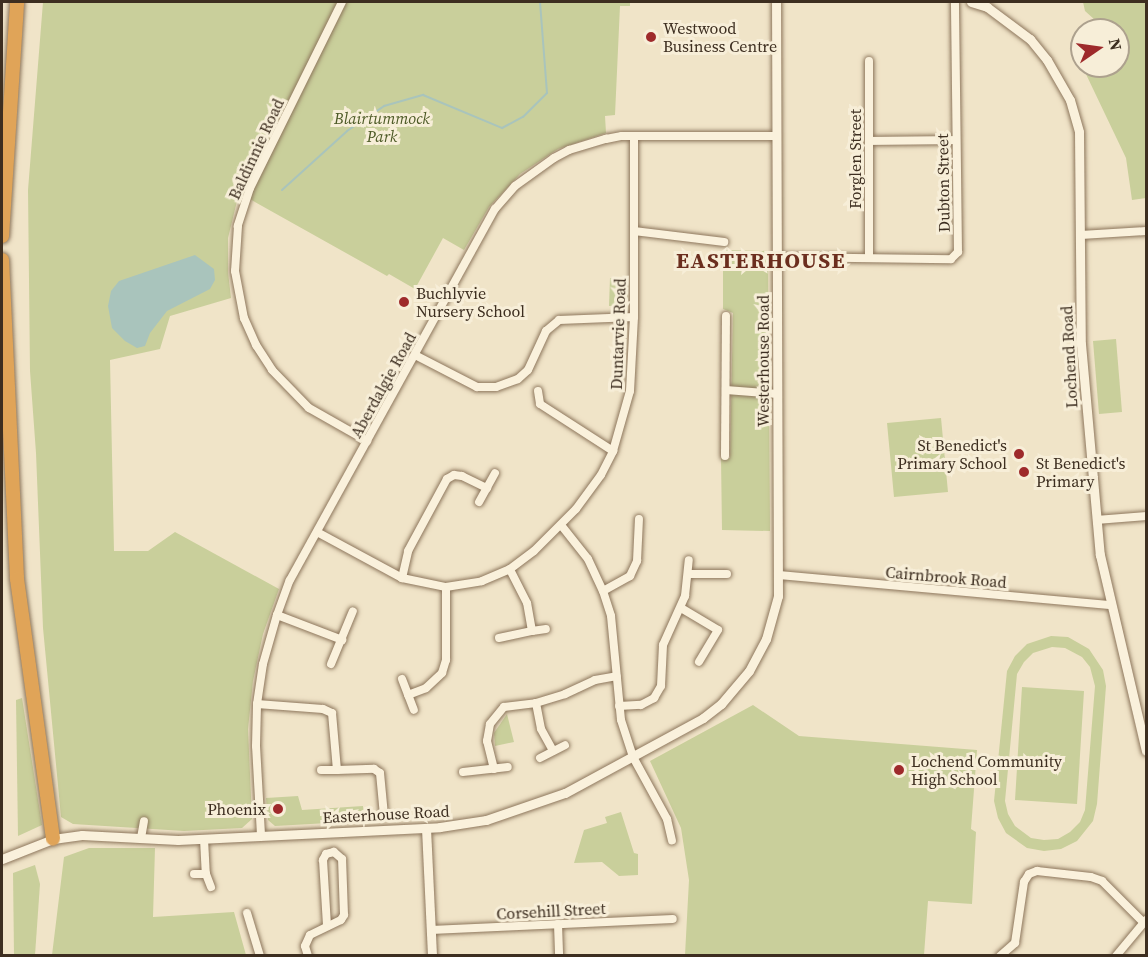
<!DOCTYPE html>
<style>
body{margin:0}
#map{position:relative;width:1148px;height:957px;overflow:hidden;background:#f0e4c8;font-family:"Source Serif 4",serif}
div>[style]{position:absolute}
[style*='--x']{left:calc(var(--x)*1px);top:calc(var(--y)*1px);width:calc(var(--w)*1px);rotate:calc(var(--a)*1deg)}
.green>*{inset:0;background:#c9cf9b}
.water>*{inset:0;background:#a9c4bc}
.stream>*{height:2px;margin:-1px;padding:0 1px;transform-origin:1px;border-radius:1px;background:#a9c4bc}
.roads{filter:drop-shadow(0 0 2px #8d765c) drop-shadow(0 0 2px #8d765c)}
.minor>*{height:8px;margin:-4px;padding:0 4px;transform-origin:4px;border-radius:4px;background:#faf1dc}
.tertiary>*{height:9px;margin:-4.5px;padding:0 4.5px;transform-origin:4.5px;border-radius:4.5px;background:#faf1dc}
.motorway>*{height:14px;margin:-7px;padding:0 7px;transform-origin:7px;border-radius:7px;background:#e0a458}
.dots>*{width:16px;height:16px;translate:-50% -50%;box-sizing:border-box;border:3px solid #f7eed8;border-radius:50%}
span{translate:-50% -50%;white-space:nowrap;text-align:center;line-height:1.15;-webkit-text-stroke:6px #f7eed8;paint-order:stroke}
.poi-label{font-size:16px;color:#3d2e20}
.left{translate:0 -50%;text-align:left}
.right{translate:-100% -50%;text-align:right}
.park-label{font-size:16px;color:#4d5a26;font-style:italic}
.street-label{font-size:16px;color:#3d2e20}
.district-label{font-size:22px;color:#6b2e1e;font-weight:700;letter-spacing:1.5px}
.frame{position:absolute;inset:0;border:3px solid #3d2e20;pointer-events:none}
.north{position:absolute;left:1070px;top:18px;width:60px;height:60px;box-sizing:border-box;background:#f7eed8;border:2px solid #ada18e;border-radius:50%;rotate:77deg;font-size:16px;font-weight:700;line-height:24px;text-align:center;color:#3d2e20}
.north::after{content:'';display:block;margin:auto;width:21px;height:27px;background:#9e2a2b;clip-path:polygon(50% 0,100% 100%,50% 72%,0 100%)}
</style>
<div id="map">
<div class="green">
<i style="clip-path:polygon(43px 2px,630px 2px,630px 6px,620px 6px,615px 115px,605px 116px,606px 133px,558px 149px,520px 174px,489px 207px,464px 250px,443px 238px,415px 289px,389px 274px,387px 276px,239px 193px,228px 238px,228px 272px,231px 298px,170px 316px,160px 349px,110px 360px,114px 551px,148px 551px,175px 532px,279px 589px,263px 634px,253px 681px,248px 729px,252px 819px,242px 828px,184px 831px,73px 824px,61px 817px,43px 628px,36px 453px,30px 371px,28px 190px)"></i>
<i style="clip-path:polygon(1083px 2px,1146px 2px,1146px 198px,1132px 200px,1126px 158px,1084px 70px,1085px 66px,1118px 66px,1118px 30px,1094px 30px,1095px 20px,1085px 11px)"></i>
<i style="clip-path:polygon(723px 250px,768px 251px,770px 531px,722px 530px,721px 458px,730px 458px,733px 313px,723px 309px)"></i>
<i style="clip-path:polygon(610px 278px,628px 278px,627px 306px,609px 306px)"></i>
<i style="clip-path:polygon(1116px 339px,1122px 412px,1099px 414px,1093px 341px)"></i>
<i style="clip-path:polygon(941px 418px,948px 492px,894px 497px,887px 423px)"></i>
<i style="clip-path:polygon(evenodd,1051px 636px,1068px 637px,1089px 649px,1103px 670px,1106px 686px,1097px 804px,1093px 821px,1077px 841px,1061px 849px,1044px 851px,1027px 848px,1006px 833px,998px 818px,994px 801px,1007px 671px,1015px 656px,1027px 644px,1051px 636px,1052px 647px,1065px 648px,1082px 657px,1090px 667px,1095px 686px,1085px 810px,1080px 822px,1070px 832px,1058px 839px,1044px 840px,1031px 838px,1015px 826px,1008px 814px,1005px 801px,1017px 674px,1024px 662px,1033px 653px,1052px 647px)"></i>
<i style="clip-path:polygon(1022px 687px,1084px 691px,1077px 804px,1015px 800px)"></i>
<i style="clip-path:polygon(22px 698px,42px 825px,18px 836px,16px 700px)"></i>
<i style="clip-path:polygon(753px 705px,799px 736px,977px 750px,971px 829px,976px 832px,972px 904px,928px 901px,924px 955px,685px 955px,689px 880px,681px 828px,650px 761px)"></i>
<i style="clip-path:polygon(507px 714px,514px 742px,495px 746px,494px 733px)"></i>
<i style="clip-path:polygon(298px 796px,302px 810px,363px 806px,364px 821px,275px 826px,268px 820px,266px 798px)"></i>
<i style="clip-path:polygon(621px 812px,634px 853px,638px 854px,638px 875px,619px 876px,602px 862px,574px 863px,584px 830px,607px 823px,605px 817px)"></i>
<i style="clip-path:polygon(89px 848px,155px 848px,153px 917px,234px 912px,246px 955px,52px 955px,64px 857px)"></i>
<i style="clip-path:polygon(35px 865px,40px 884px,35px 955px,14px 955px,13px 873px)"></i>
</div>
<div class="water">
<i style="clip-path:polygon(195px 255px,214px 269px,215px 280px,210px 289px,167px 311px,150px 333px,145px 346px,137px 348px,125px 341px,112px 328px,108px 306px,111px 291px,119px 281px)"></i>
</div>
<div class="stream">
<i style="--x:282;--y:190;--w:88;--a:-42.2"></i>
<i style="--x:347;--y:131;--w:45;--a:-34"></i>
<i style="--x:384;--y:106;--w:41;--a:-15.8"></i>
<i style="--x:423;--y:95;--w:86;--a:22.7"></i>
<i style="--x:502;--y:128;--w:24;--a:-28"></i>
<i style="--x:523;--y:117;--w:34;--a:-45"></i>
<i style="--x:547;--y:93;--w:91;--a:-94.4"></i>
</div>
<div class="roads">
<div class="minor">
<i style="--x:342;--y:2;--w:208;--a:116.3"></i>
<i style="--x:250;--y:188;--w:40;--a:108"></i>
<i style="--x:238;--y:226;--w:45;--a:93.8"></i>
<i style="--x:235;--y:271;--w:48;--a:79.2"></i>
<i style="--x:244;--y:318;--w:30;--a:66"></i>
<i style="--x:256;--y:345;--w:30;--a:57"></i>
<i style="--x:272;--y:370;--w:53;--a:45.8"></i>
<i style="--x:309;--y:408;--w:67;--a:29.6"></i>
<i style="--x:869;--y:61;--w:197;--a:90"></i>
<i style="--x:869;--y:141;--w:87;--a:-0.7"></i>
<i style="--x:634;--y:231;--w:91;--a:7"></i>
<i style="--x:1081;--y:235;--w:65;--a:-3.5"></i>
<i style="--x:777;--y:257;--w:174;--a:0.7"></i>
<i style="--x:951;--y:259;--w:10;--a:-45"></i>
<i style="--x:958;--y:252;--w:250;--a:-90.7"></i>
<i style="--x:415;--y:355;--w:70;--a:27.3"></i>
<i style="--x:477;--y:387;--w:19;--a:0"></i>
<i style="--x:496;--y:387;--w:23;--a:-20"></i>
<i style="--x:518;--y:379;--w:13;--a:-42"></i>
<i style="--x:528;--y:370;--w:43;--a:-65.2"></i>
<i style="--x:546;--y:331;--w:17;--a:-40"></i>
<i style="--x:559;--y:320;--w:75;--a:-2.3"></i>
<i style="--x:726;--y:390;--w:52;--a:4.4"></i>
<i style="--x:538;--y:391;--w:13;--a:81"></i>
<i style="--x:540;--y:404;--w:87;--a:32.8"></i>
<i style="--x:725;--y:456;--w:140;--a:-89.6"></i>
<i style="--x:479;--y:502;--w:33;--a:-61"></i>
<i style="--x:1097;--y:520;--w:49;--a:-4.7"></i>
<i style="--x:561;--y:525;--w:43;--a:51.5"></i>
<i style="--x:588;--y:559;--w:35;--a:65"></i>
<i style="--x:603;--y:591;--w:26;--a:72"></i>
<i style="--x:611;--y:616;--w:104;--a:84.5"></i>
<i style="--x:621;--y:720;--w:39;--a:72"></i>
<i style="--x:633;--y:757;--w:71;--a:61.3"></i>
<i style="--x:667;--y:819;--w:22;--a:77"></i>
<i style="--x:317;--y:532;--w:97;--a:28.4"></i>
<i style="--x:402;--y:578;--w:45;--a:11.6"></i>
<i style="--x:446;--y:587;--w:36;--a:-9"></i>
<i style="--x:482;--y:581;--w:30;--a:-23"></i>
<i style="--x:510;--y:569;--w:30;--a:-37"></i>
<i style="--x:534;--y:551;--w:59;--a:-45"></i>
<i style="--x:576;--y:509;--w:42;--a:-53.7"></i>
<i style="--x:601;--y:475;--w:27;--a:-63"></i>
<i style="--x:613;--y:451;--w:62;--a:-74.2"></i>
<i style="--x:630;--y:391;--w:74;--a:-86.9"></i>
<i style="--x:634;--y:317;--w:181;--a:-90"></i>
<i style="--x:689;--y:574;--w:38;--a:0"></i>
<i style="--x:779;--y:575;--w:333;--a:5.2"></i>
<i style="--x:402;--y:578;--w:28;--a:-77"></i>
<i style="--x:408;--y:551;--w:82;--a:-61.6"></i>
<i style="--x:447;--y:479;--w:8;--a:-30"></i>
<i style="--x:454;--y:475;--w:8;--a:7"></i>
<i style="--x:462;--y:476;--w:28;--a:26"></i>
<i style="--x:603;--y:591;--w:31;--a:-29"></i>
<i style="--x:630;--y:576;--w:17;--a:-65"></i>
<i style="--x:637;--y:561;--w:42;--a:-87.3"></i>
<i style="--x:681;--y:608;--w:43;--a:30.7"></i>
<i style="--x:718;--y:630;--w:37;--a:121"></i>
<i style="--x:277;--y:615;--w:70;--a:21"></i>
<i style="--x:532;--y:631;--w:14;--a:-8"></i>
<i style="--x:499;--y:638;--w:34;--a:-12"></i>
<i style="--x:532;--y:631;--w:28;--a:-100"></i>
<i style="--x:527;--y:603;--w:38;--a:-117"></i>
<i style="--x:331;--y:664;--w:57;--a:-67.5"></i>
<i style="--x:402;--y:679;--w:33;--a:69"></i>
<i style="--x:408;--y:695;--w:19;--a:-21"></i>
<i style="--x:426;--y:688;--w:22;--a:-43"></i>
<i style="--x:442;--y:673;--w:14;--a:-73"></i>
<i style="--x:446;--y:660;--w:73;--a:-90"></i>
<i style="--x:536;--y:703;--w:26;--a:79"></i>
<i style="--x:541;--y:729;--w:25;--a:61"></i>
<i style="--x:257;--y:704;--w:66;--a:4.3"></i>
<i style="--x:323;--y:709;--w:10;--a:24"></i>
<i style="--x:332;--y:713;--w:57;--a:85"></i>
<i style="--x:337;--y:770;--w:37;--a:-2"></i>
<i style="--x:374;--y:769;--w:7;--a:34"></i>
<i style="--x:380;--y:773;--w:42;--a:84.6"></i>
<i style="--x:619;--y:706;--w:22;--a:-3"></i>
<i style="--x:641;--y:705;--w:15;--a:-28"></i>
<i style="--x:654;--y:698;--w:14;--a:-60"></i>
<i style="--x:661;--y:686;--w:41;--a:-87.2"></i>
<i style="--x:663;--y:645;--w:54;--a:-65.8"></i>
<i style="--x:685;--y:596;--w:36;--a:-84"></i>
<i style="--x:540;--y:758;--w:28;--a:-27"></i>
<i style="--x:494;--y:769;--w:29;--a:-104"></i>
<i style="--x:487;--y:741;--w:17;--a:-80"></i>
<i style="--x:490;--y:724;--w:22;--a:-51"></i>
<i style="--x:504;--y:707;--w:32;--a:-7"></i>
<i style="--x:536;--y:703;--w:30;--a:-17"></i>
<i style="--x:565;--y:694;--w:33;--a:-25"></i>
<i style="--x:595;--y:680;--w:22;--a:-10"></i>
<i style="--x:321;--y:770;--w:16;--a:0"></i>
<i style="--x:463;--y:772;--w:45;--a:-6.3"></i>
<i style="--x:261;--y:835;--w:89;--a:-93.2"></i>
<i style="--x:256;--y:746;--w:42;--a:-88.6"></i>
<i style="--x:257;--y:704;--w:40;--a:-81.5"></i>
<i style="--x:263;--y:664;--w:51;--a:-74.1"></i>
<i style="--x:277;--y:615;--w:37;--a:-70"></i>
<i style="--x:290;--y:580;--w:424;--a:-61.1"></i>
<i style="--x:495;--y:209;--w:30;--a:-49"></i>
<i style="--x:515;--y:186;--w:48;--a:-35.7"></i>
<i style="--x:554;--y:158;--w:17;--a:-28"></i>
<i style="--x:569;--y:150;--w:39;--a:-17"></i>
<i style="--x:606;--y:139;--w:16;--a:-11"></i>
<i style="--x:622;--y:136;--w:154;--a:0"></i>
<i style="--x:141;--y:838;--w:17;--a:-80"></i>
<i style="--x:204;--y:839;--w:35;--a:87"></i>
<i style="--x:206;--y:874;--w:14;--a:69"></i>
<i style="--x:194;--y:874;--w:12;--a:0"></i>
<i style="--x:247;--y:913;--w:45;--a:73.2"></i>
<i style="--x:558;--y:924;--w:32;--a:88"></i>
<i style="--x:431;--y:930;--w:242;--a:-2.6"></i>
<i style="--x:308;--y:956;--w:10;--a:-107"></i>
<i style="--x:305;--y:946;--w:12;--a:-66"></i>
<i style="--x:310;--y:935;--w:34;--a:-26"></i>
<i style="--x:341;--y:920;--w:6;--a:-59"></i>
<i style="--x:344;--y:915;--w:56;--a:-92"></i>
<i style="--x:342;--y:859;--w:11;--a:-139"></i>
<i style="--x:334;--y:852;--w:8;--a:166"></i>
<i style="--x:326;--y:854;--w:7;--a:117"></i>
<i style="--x:323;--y:860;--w:66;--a:86.5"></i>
<i style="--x:1000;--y:956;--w:20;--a:-41"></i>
<i style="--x:1015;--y:943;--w:62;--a:-81.6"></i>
<i style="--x:1024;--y:882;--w:9;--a:-58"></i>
<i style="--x:1029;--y:874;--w:9;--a:-21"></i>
<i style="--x:1037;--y:871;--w:54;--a:6.3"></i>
<i style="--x:1091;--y:877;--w:12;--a:20"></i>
<i style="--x:1102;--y:881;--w:59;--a:45"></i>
<i style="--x:1116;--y:956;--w:47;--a:-50.2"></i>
</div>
<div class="tertiary">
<i style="--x:971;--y:2;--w:17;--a:17"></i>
<i style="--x:987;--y:7;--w:54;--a:36.7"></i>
<i style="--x:1030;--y:39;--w:27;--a:51"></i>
<i style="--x:1047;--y:60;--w:46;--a:60.1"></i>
<i style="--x:1070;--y:100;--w:33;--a:74"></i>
<i style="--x:1079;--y:132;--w:212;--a:89.5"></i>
<i style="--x:1081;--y:344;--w:212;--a:84.9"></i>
<i style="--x:1100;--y:555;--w:201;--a:76.8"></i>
<i style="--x:426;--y:828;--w:128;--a:87.3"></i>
<i style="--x:2;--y:859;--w:55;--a:-21.4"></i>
<i style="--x:53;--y:839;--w:29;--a:-8"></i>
<i style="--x:82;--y:835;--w:96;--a:3"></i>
<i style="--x:178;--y:840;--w:262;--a:-2.8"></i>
<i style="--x:440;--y:827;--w:47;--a:-8.7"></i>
<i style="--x:486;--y:820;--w:83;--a:-18.9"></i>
<i style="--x:565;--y:793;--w:157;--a:-28.5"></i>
<i style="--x:703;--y:718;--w:23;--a:-38"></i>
<i style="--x:721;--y:704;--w:43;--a:-49.7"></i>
<i style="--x:749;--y:671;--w:36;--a:-62"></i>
<i style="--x:766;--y:639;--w:45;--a:-74.4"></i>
<i style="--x:778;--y:596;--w:594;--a:-90.19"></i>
</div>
<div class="motorway">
<i style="--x:2;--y:236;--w:234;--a:-86.3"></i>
<i style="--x:2;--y:260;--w:319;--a:87.3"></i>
<i style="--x:17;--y:579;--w:262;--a:82.1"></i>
</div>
</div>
<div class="dots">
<i style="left:651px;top:37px;background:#9e2a2b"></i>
<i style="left:404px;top:302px;background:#9e2a2b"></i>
<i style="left:1019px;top:454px;background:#9e2a2b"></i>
<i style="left:1024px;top:472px;background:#9e2a2b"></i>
<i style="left:899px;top:770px;background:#9e2a2b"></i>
<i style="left:278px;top:809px;background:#9e2a2b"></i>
</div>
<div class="poi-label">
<span class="left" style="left:663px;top:37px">Westwood<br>Business Centre</span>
<span class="left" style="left:416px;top:302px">Buchlyvie<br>Nursery School</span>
<span class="right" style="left:1007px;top:454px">St Benedict's<br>Primary School</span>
<span class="left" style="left:1036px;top:472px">St Benedict's<br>Primary</span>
<span class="left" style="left:911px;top:770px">Lochend Community<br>High School</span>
<span class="right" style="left:266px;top:809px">Phoenix</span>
</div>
<div class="park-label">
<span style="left:382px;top:127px">Blairtummock<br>Park</span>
</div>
<div class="street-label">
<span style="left:256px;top:149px;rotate:-65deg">Baldinnie Road</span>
<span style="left:855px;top:159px;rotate:-90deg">Forglen Street</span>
<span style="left:943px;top:183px;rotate:-91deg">Dubton Street</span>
<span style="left:618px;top:334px;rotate:-88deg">Duntarvie Road</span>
<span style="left:1069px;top:357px;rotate:-93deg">Lochend Road</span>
<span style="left:763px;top:361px;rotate:-90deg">Westerhouse Road</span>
<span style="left:383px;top:385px;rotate:-61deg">Aberdalgie Road</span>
<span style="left:946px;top:577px;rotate:5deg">Cairnbrook Road</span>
<span style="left:386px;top:814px;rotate:-3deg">Easterhouse Road</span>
<span style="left:551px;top:911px;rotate:-3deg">Corsehill Street</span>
</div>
<div class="district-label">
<span style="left:761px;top:261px">EASTERHOUSE</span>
</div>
<div class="frame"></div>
<div class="north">N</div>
</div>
